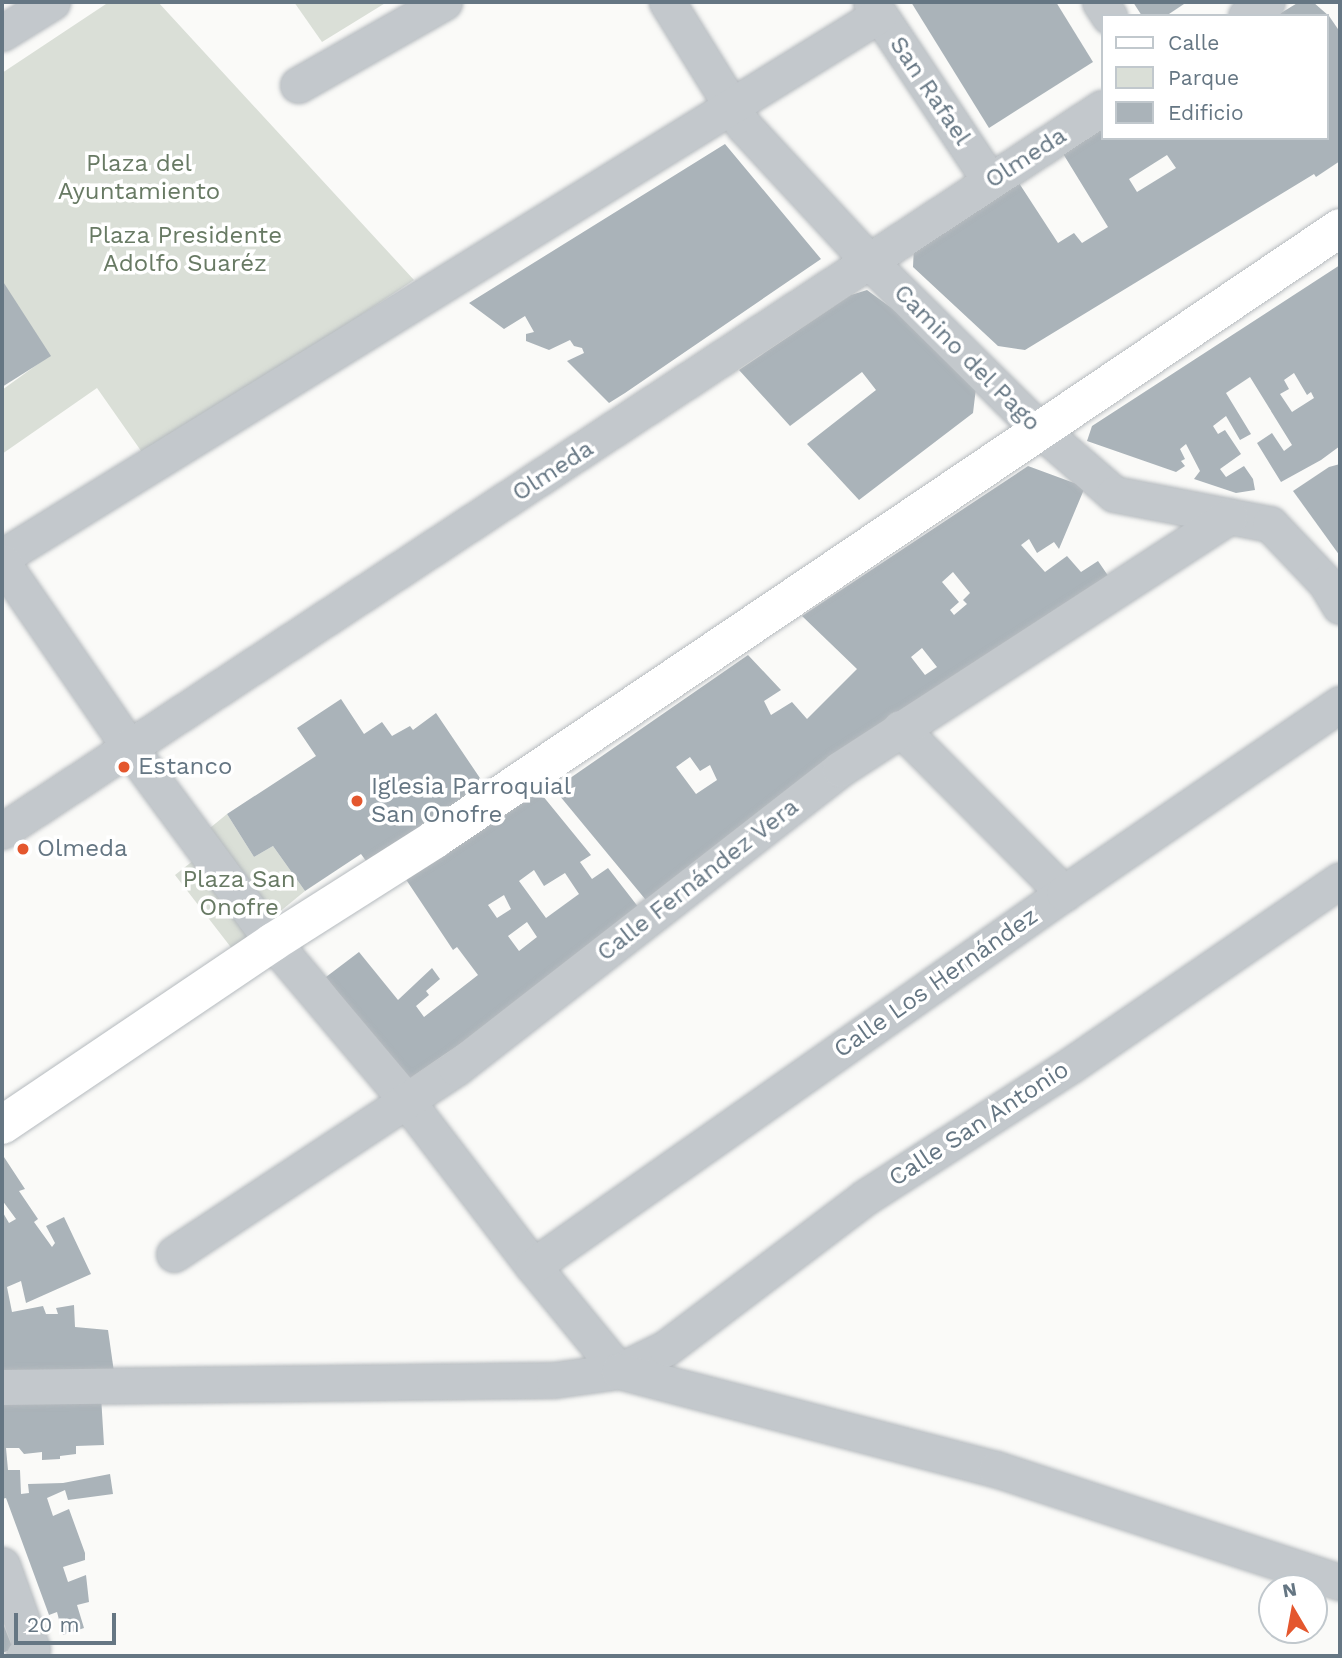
<!DOCTYPE html>
<meta charset="utf-8">
<style>
body{margin:0}
#map{position:relative;width:1342px;height:1658px;overflow:hidden;background:#fafaf8;font-family:"Work Sans",sans-serif}
div>[style]{position:absolute}
[style*='--x']{left:calc(var(--x)*1px);top:calc(var(--y)*1px);width:calc(var(--w)*1px);rotate:calc(var(--a)*1deg)}
.green>*{inset:0;background:#dadfd7}
.building>*{inset:0;background:#aab3b9}
.roads{filter:drop-shadow(0 0 2px #b5babe) drop-shadow(0 0 2px #b5babe)}
.street>*{height:35px;margin:-17.5px;padding:0 17.5px;transform-origin:17.5px;border-radius:17.5px;background:#c3c8cc}
.primary>*{height:38px;margin:-19px;padding:0 19px;transform-origin:19px;border-radius:19px;background:#fff}
.dots>*{width:19px;height:19px;translate:-50% -50%;box-sizing:border-box;border:4px solid #fff;border-radius:50%}
span{translate:-50% -50%;white-space:nowrap;text-align:center;line-height:1.15;-webkit-text-stroke:7px #fff;paint-order:stroke}
.street-label{font-size:24px;color:#657683}
.park-label{font-size:24px;color:#687a64}
.poi-label{font-size:24px;color:#657683}
.left{translate:0 -50%;text-align:left}
.frame{position:absolute;inset:0;border:4px solid #657683;pointer-events:none}
.legend{position:absolute;left:1101px;top:14px;width:228px;height:126px;box-sizing:border-box;background:#fff;border:2px solid #c1c8cd;margin:0;padding:9px 12px;list-style:none;font-size:21px;color:#657683}
.legend li{display:flex;align-items:center;gap:14px;height:35px}
.legend b{width:35px;border:2px solid #c1c8cd}
.north{position:absolute;left:1258px;top:1574px;width:70px;height:70px;box-sizing:border-box;background:#fff;border:2px solid #c1c8cd;border-radius:50%;rotate:350deg;font-size:19px;font-weight:700;line-height:28px;text-align:center;color:#657683}
.north::after{content:'';display:block;margin:auto;width:24px;height:32px;background:#e4572e;clip-path:polygon(50% 0,100% 100%,50% 72%,0 100%)}
.scale{position:absolute;left:14px;top:1613px;width:102px;height:32px;box-sizing:border-box;border:4px solid #657683;border-top:0;padding-left:9px;font-size:21px;line-height:24px;white-space:nowrap;color:#657683;-webkit-text-stroke:5px #fff;paint-order:stroke}
</style>
<div id="map">
<div class="green">
<i style="clip-path:polygon(109px 2px,158px 2px,414px 280px,146px 458px,97px 388px,2px 454px,2px 390px,42px 361px,2px 299px,2px 73px)"></i>
<i style="clip-path:polygon(294px 2px,387px 2px,322px 42px)"></i>
<i style="clip-path:polygon(227px 814px,254px 857px,273px 846px,305px 891px,233px 950px,175px 875px,199px 856px,205px 832px)"></i>
</div>
<div class="building">
<i style="clip-path:polygon(911px 2px,1056px 2px,1093px 62px,989px 128px)"></i>
<i style="clip-path:polygon(1133px 2px,1187px 2px,1166px 16px,1142px 16px)"></i>
<i style="clip-path:polygon(evenodd,1299px 2px,1313px 2px,1329px 16px,1340px 32px,1340px 161px,1316px 177px,1314px 174px,1025px 350px,998px 346px,913px 267px,914px 245px,1017px 180px,1058px 243px,1074px 233px,1082px 243px,1108px 227px,1062px 152px,1102px 127px,1102px 138px,1326px 138px,1326px 16px,1276px 16px,1299px 2px,1167px 155px,1176px 168px,1137px 192px,1129px 179px,1167px 155px)"></i>
<i style="clip-path:polygon(725px 144px,821px 259px,625px 393px,609px 403px,567px 361px,584px 353px,582px 348px,574px 346px,570px 340px,549px 350px,526px 341px,526px 334px,534px 332px,525px 316px,504px 329px,469px 303px)"></i>
<i style="clip-path:polygon(evenodd,1340px 265px,1340px 446px,1321px 460px,1281px 482px,1257px 443px,1272px 433px,1284px 451px,1292px 445px,1250px 377px,1226px 393px,1251px 434px,1240px 440px,1226px 416px,1213px 426px,1218px 434px,1225px 430px,1241px 454px,1220px 469px,1226px 477px,1244px 466px,1253px 479px,1255px 490px,1236px 493px,1194px 479px,1200px 471px,1186px 444px,1180px 449px,1185px 459px,1181px 461px,1185px 466px,1176px 472px,1087px 441px,1092px 426px,1340px 265px,1294px 373px,1307px 395px,1311px 392px,1314px 398px,1292px 412px,1280px 394px,1289px 389px,1284px 380px,1294px 373px)"></i>
<i style="clip-path:polygon(2px 280px,51px 356px,2px 387px)"></i>
<i style="clip-path:polygon(867px 290px,943px 346px,976px 388px,973px 413px,859px 500px,807px 444px,876px 390px,862px 372px,790px 426px,739px 370px,851px 295px)"></i>
<i style="clip-path:polygon(1340px 464px,1340px 556px,1293px 491px,1329px 467px)"></i>
<i style="clip-path:polygon(evenodd,1028px 466px,1085px 487px,1059px 549px,1054px 542px,1037px 553px,1029px 539px,1021px 545px,1045px 572px,1067px 556px,1081px 572px,1098px 561px,1111px 580px,655px 911px,559px 795px,563px 783px,748px 655px,781px 690px,764px 701px,771px 715px,792px 702px,807px 719px,857px 669px,802px 616px,1028px 466px,953px 572px,970px 593px,963px 600px,967px 604px,954px 615px,950px 610px,959px 602px,942px 582px,953px 572px,1028px 466px,922px 648px,937px 667px,925px 675px,911px 657px,922px 648px,1028px 466px,690px 757px,700px 771px,710px 765px,717px 780px,696px 794px,676px 767px,690px 757px)"></i>
<i style="clip-path:polygon(341px 699px,364px 734px,382px 722px,392px 736px,410px 726px,413px 730px,436px 713px,486px 787px,369px 865px,361px 854px,305px 891px,273px 846px,254px 857px,227px 814px,316px 756px,297px 728px)"></i>
<i style="clip-path:polygon(evenodd,538px 790px,591px 855px,580px 862px,592px 879px,608px 868px,646px 917px,407px 1080px,326px 977px,359px 952px,398px 1000px,432px 968px,440px 979px,426px 991px,429px 995px,416px 1006px,424px 1017px,478px 975px,457px 947px,453px 950px,405px 878px,538px 790px,534px 870px,544px 886px,565px 873px,579px 894px,546px 918px,519px 881px,534px 870px,538px 790px,504px 895px,511px 909px,497px 918px,488px 905px,504px 895px,538px 790px,527px 922px,537px 937px,519px 951px,508px 936px,527px 922px)"></i>
<i style="clip-path:polygon(2px 1154px,25px 1189px,19px 1191px,38px 1219px,34px 1222px,52px 1247px,55px 1243px,46px 1226px,64px 1217px,91px 1274px,26px 1303px,21px 1281px,7px 1287px,12px 1312px,43px 1306px,46px 1314px,58px 1314px,56px 1308px,74px 1305px,75px 1327px,108px 1330px,114px 1372px,2px 1371px,2px 1211px,9px 1223px,16px 1219px,2px 1200px)"></i>
<i style="clip-path:polygon(101px 1396px,104px 1445px,76px 1446px,76px 1454px,60px 1456px,60px 1459px,42px 1460px,42px 1452px,24px 1454px,19px 1448px,6px 1448px,8px 1470px,20px 1470px,21px 1494px,29px 1493px,28px 1484px,63px 1483px,110px 1474px,113px 1494px,68px 1500px,65px 1490px,47px 1498px,53px 1516px,69px 1509px,85px 1553px,85px 1560px,63px 1567px,68px 1582px,86px 1575px,89px 1602px,77px 1605px,84px 1628px,63px 1635px,57px 1612px,49px 1615px,6px 1498px,2px 1499px,2px 1397px)"></i>
<i style="clip-path:polygon(2px 1621px,13px 1649px,2px 1653px)"></i>
</div>
<div class="roads">
<div class="street">
<i style="--x:667;--y:2;--w:146;--a:58.2"></i>
<i style="--x:744;--y:126;--w:187;--a:47.2"></i>
<i style="--x:871;--y:263;--w:236;--a:44.7"></i>
<i style="--x:1039;--y:429;--w:99;--a:40.9"></i>
<i style="--x:1114;--y:494;--w:159;--a:10.9"></i>
<i style="--x:1270;--y:524;--w:81;--a:46.5"></i>
<i style="--x:1326;--y:583;--w:27;--a:59"></i>
<i style="--x:871;--y:2;--w:215;--a:56.4"></i>
<i style="--x:1100;--y:2;--w:17;--a:57"></i>
<i style="--x:1246;--y:16;--w:25;--a:-34"></i>
<i style="--x:2;--y:33;--w:59;--a:-31.8"></i>
<i style="--x:298;--y:85;--w:168;--a:-29.6"></i>
<i style="--x:2;--y:557;--w:1031;--a:-31.72"></i>
<i style="--x:2;--y:562;--w:224;--a:55.5"></i>
<i style="--x:129;--y:747;--w:242;--a:53.6"></i>
<i style="--x:273;--y:942;--w:207;--a:49.9"></i>
<i style="--x:406;--y:1100;--w:209;--a:52.6"></i>
<i style="--x:533;--y:1266;--w:136;--a:50.7"></i>
<i style="--x:900;--y:728;--w:233;--a:45.2"></i>
<i style="--x:2;--y:831;--w:1316;--a:-33.32"></i>
<i style="--x:174;--y:1254;--w:338;--a:-33.4"></i>
<i style="--x:456;--y:1068;--w:487;--a:-37.9"></i>
<i style="--x:840;--y:769;--w:464;--a:-33"></i>
<i style="--x:533;--y:1266;--w:649;--a:-35.09"></i>
<i style="--x:1064;--y:893;--w:335;--a:-34.4"></i>
<i style="--x:619;--y:1371;--w:52;--a:-26.1"></i>
<i style="--x:666;--y:1348;--w:248;--a:-37.1"></i>
<i style="--x:864;--y:1198;--w:246;--a:-32.7"></i>
<i style="--x:1071;--y:1065;--w:326;--a:-34.5"></i>
<i style="--x:2;--y:1387;--w:552;--a:-0.73"></i>
<i style="--x:554;--y:1380;--w:66;--a:-7.9"></i>
<i style="--x:619;--y:1371;--w:390;--a:14.6"></i>
<i style="--x:996;--y:1469;--w:362;--a:18.2"></i>
<i style="--x:2;--y:1565;--w:89;--a:70.3"></i>
<i style="--x:32;--y:1649;--w:11;--a:139"></i>
</div>
<div class="primary">
<i style="--x:2;--y:1125;--w:327;--a:-34"></i>
<i style="--x:273;--y:942;--w:192;--a:-32.4"></i>
<i style="--x:435;--y:839;--w:1092;--a:-34.02"></i>
</div>
</div>
<div class="dots">
<i style="left:124px;top:767px;background:#e4572e"></i>
<i style="left:357px;top:801px;background:#e4572e"></i>
<i style="left:23px;top:849px;background:#e4572e"></i>
</div>
<div class="street-label">
<span style="left:930px;top:91px;rotate:56deg">San Rafael</span>
<span style="left:1026px;top:158px;rotate:-33deg">Olmeda</span>
<span style="left:967px;top:358px;rotate:45deg">Camino del Pago</span>
<span style="left:553px;top:471px;rotate:-33deg">Olmeda</span>
<span style="left:698px;top:880px;rotate:-38deg">Calle Fernández Vera</span>
<span style="left:936px;top:983px;rotate:-35deg">Calle Los Hernández</span>
<span style="left:979px;top:1124px;rotate:-33deg">Calle San Antonio</span>
</div>
<div class="park-label">
<span style="left:139px;top:178px">Plaza del<br>Ayuntamiento</span>
<span style="left:185px;top:250px">Plaza Presidente<br>Adolfo Suaréz</span>
<span style="left:239px;top:894px">Plaza San<br>Onofre</span>
</div>
<div class="poi-label">
<span class="left" style="left:138px;top:767px">Estanco</span>
<span class="left" style="left:371px;top:801px">Iglesia Parroquial<br>San Onofre</span>
<span class="left" style="left:37px;top:849px">Olmeda</span>
</div>
<div class="frame"></div>
<ul class="legend">
<li><b style="height:9px;background:#fff"></b>Calle</li>
<li><b style="height:19px;background:#dadfd7"></b>Parque</li>
<li><b style="height:19px;background:#aab3b9"></b>Edificio</li>
</ul>
<div class="north">N</div>
<div class="scale">20 m</div>
</div>
